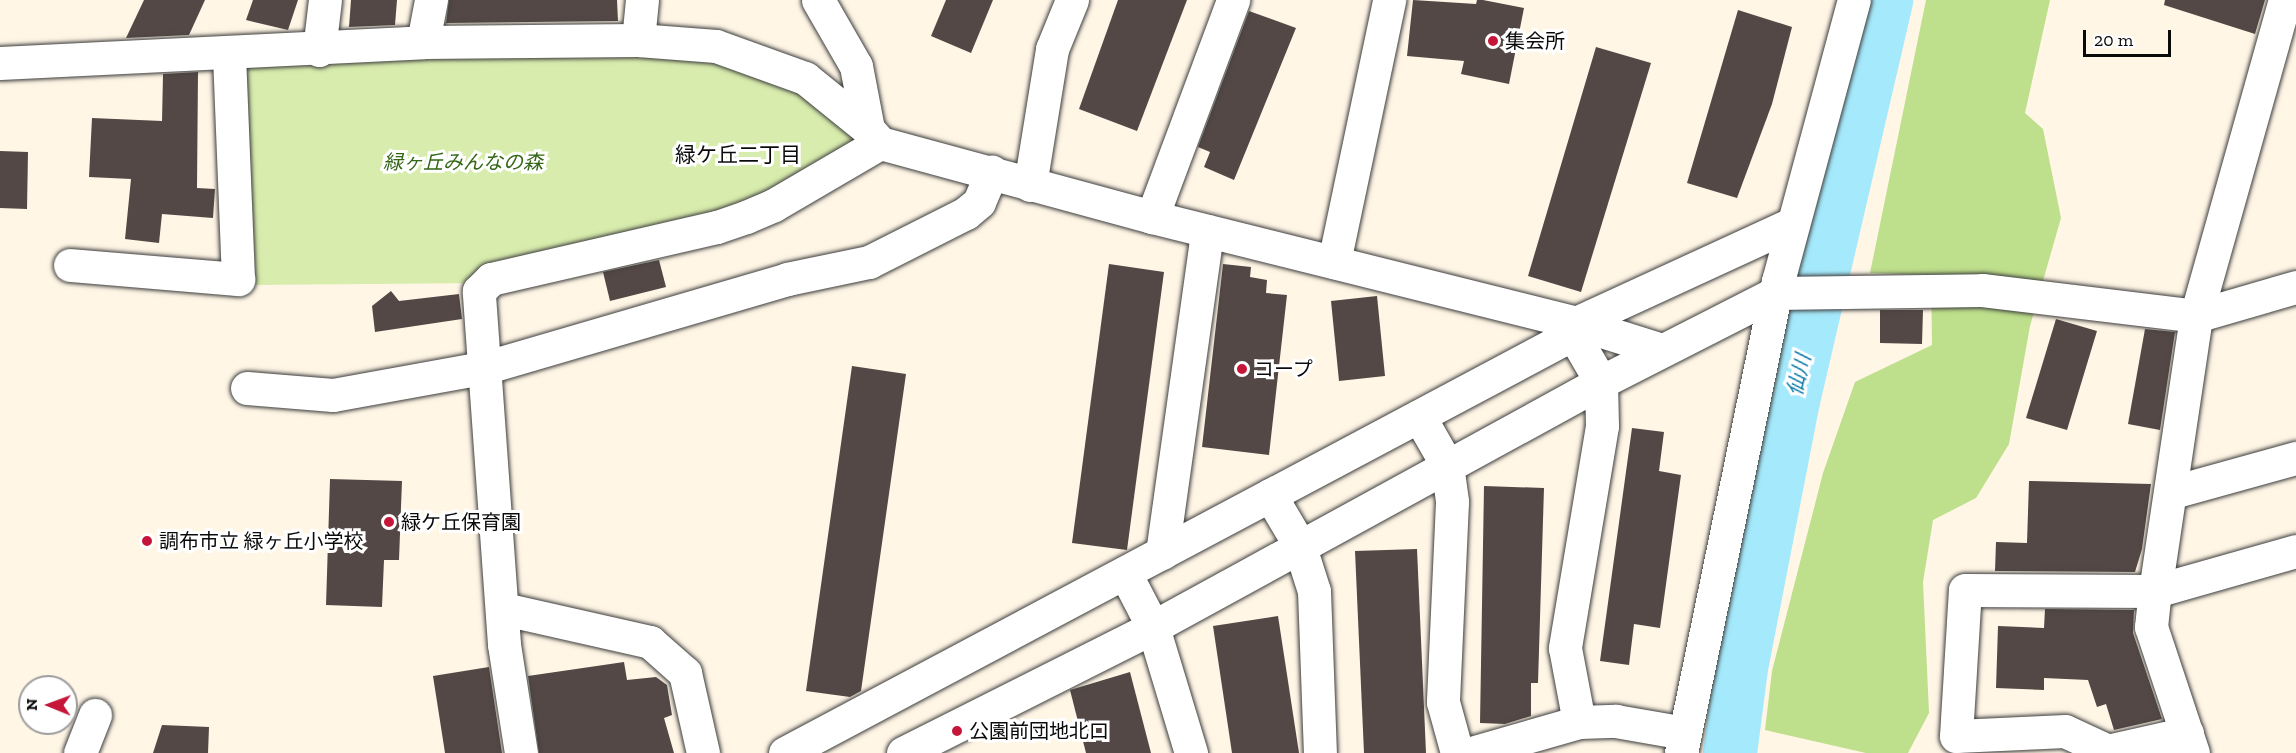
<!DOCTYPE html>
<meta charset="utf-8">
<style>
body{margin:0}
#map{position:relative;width:2296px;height:753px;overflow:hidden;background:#fff6e6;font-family:"Zilla Slab","Noto Sans JP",serif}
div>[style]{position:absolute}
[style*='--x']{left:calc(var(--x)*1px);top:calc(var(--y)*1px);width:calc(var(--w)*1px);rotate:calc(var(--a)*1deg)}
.green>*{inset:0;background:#d8ecad}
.forest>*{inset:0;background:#bedf8b}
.river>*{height:54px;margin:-27px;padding:0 27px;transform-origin:27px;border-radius:27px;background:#a5eafc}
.building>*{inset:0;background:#534845}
.roads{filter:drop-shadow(0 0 2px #3d3d3d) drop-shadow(0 0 2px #3d3d3d)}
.minor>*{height:33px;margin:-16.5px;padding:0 16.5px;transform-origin:16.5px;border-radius:16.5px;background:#fff}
.dots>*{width:16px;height:16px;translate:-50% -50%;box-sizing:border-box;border:3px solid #fff;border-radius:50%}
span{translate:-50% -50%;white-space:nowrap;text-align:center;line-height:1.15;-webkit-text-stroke:6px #fff;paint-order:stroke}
.poi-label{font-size:20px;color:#0a0a0a}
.left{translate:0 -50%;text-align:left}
.park-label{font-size:20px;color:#336615;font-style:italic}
.neighbourhood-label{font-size:21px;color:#0a0a0a}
.water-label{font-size:21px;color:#097aa5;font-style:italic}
.north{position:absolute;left:18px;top:675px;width:60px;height:60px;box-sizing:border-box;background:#fff;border:2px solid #9d9d9d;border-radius:50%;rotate:271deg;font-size:16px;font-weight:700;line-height:24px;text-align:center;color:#0a0a0a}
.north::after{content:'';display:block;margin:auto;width:21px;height:27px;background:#c5163a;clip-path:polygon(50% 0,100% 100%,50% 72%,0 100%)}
.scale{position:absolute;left:2083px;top:30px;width:88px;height:27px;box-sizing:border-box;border:3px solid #0a0a0a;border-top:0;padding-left:8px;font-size:18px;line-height:21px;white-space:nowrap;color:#0a0a0a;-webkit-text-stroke:4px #fff;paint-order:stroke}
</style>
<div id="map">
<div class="green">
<i style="clip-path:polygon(716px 46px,868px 129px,774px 205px,486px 283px,244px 285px,229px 54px)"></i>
</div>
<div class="forest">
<i style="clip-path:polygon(1926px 0,2050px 0,2025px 113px,2043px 129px,2061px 218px,2030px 326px,2009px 444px,1976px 498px,1933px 520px,1923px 582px,1929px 713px,1908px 753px,1866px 753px,1765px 730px,1772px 671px,1823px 473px,1855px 382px,1932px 345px,1931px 275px,1870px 273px)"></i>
</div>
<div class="river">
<i style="--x:1730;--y:753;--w:86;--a:-82.6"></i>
<i style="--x:1741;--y:668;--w:272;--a:-79"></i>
<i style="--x:1793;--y:401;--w:412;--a:-76.9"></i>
</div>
<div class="building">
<i style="clip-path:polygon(144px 0,205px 0,189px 35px,126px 38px)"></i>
<i style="clip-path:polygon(253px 0,298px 0,288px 30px,246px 20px)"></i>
<i style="clip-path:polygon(351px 0,397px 0,395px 25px,349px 27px)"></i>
<i style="clip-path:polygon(449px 0,617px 0,618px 21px,446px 23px)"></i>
<i style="clip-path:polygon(946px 0,993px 0,971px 53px,931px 36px)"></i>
<i style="clip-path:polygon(1118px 0,1187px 0,1137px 131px,1079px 109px)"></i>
<i style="clip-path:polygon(1413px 0,1476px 4px,1477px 0,1483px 0,1524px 8px,1509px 84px,1461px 74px,1464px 61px,1407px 56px)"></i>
<i style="clip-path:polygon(2165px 0,2265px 0,2255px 34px,2164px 5px)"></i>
<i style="clip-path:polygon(1738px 10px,1792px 27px,1772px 104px,1737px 198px,1687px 183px)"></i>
<i style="clip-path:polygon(1249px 11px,1296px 28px,1234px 180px,1204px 167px,1210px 152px,1198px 147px)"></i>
<i style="clip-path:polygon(1596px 47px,1651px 63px,1581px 292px,1528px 276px)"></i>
<i style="clip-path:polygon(198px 72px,197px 188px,215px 189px,213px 218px,162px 214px,159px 243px,125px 239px,131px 179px,89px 177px,92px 118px,162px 121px,163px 74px)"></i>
<i style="clip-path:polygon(0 151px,28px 152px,27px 209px,0 208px)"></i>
<i style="clip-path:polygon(659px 260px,666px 287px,610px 301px,603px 272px)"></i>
<i style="clip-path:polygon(1109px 264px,1164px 272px,1127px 550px,1072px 543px)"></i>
<i style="clip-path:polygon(1223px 264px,1251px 267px,1250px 277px,1267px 280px,1266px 293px,1287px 295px,1269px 455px,1202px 447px)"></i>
<i style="clip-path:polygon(391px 291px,399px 301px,459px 294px,462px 319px,375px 332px,372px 306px)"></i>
<i style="clip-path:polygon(1377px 296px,1385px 376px,1339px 381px,1331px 301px)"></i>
<i style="clip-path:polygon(1880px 310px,1923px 310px,1922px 344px,1880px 343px)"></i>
<i style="clip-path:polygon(2056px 319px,2097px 331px,2067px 430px,2026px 418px)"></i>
<i style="clip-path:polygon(2145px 329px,2175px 332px,2160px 430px,2128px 424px)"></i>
<i style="clip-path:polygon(852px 366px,906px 374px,861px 691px,850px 697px,806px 691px)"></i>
<i style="clip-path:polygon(1632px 428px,1664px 432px,1659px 471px,1681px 475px,1660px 628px,1634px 624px,1629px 665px,1600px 661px)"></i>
<i style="clip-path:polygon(330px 479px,402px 481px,399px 560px,384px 560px,382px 607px,326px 605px)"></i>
<i style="clip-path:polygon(2029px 481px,2151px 484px,2142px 549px,2135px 572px,1995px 571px,1996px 542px,2027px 543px)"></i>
<i style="clip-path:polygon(1484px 486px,1544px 488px,1538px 683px,1531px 683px,1531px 716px,1505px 724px,1480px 723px)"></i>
<i style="clip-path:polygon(1417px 549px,1426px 753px,1364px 753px,1355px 551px)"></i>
<i style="clip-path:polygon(2045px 609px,2134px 610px,2133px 633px,2162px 719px,2114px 730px,2106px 704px,2097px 707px,2088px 680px,2044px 678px,2044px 690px,1996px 688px,1998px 626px,2044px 628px)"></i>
<i style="clip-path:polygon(1278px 616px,1299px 753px,1232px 753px,1213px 626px)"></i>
<i style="clip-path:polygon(624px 662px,627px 680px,656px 677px,667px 685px,672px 715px,664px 718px,674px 753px,539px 753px,528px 676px)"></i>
<i style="clip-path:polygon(489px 667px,502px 753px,445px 753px,433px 676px)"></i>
<i style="clip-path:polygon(1130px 672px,1151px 753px,1086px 753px,1070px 690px)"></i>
<i style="clip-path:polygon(162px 725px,209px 727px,208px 753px,153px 753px)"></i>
</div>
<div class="roads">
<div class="minor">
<i style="--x:818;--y:0;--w:76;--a:60.1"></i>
<i style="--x:856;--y:66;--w:64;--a:79.2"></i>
<i style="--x:638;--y:40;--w:40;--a:-84.3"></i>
<i style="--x:423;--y:42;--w:43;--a:-79.2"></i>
<i style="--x:319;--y:50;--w:50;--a:-83.2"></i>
<i style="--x:0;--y:63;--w:424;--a:-2.8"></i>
<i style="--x:423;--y:42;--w:215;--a:-0.5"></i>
<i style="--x:638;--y:40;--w:78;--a:4.4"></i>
<i style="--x:716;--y:46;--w:95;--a:19.8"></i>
<i style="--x:805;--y:78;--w:81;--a:39"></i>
<i style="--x:868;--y:129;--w:18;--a:49"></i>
<i style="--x:880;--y:143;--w:282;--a:15.2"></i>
<i style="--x:1152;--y:217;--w:437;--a:14"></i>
<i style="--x:1576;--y:323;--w:90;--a:17.4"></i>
<i style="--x:1030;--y:185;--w:138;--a:-80.8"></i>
<i style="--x:1052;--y:49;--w:53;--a:-67.8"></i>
<i style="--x:1152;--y:217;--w:232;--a:-69.5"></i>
<i style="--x:1334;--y:262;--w:268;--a:-78.1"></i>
<i style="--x:70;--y:265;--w:169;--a:4.8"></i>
<i style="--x:238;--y:279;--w:225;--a:-92.3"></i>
<i style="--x:1573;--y:334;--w:56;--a:59.7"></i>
<i style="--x:1601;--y:382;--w:44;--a:88.7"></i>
<i style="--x:1602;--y:426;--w:225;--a:99.5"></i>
<i style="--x:1565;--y:648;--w:75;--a:79.3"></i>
<i style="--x:247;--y:388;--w:86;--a:4.7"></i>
<i style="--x:333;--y:395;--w:157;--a:-10.3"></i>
<i style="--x:487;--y:367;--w:313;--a:-16.3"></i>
<i style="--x:787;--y:279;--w:84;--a:-11.7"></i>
<i style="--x:869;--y:262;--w:109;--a:-26.8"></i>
<i style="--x:966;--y:213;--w:17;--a:-40"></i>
<i style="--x:979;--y:202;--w:33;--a:-67"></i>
<i style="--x:1419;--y:416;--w:56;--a:60.3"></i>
<i style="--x:1447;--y:465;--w:37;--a:82"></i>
<i style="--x:1452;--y:502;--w:200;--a:92.6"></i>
<i style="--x:1443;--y:702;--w:53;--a:74.6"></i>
<i style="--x:2173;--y:492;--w:128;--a:-15.5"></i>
<i style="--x:1270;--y:495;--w:57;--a:59.4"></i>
<i style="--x:1299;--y:544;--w:49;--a:72.3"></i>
<i style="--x:1314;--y:591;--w:162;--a:87.9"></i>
<i style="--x:1162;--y:553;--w:325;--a:-82"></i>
<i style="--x:1125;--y:573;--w:61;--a:62.6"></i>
<i style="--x:1153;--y:627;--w:132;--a:73.2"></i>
<i style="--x:504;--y:609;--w:150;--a:12.7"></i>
<i style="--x:650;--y:642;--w:47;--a:41.5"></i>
<i style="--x:685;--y:673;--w:82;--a:77.3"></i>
<i style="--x:2187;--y:733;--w:81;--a:167.2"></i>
<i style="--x:2108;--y:751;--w:47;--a:-155.1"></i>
<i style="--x:2065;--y:731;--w:109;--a:177.4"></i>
<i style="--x:1956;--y:736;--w:146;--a:-86.5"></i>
<i style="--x:1965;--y:590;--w:190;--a:0.3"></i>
<i style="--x:2155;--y:591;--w:147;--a:-15.8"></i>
<i style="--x:80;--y:753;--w:41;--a:-68.5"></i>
<i style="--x:521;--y:753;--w:110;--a:-98.9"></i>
<i style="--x:504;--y:644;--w:354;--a:-94.1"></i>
<i style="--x:479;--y:291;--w:17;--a:-45"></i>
<i style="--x:491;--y:279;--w:232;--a:-13"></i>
<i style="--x:717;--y:227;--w:31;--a:-19"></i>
<i style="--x:746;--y:217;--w:30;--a:-23"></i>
<i style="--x:774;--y:205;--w:123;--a:-30.3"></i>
<i style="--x:785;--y:753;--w:892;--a:-28"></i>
<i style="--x:1573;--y:334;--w:11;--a:-75"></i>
<i style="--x:1576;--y:323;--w:239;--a:-24.7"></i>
<i style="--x:903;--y:753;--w:280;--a:-26.7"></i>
<i style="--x:1153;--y:627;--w:511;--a:-28.67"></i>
<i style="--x:1601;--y:382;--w:196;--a:-27"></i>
<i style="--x:1776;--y:293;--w:206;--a:-0.8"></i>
<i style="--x:1982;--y:290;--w:216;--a:6.9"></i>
<i style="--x:2196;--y:316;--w:104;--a:-16.2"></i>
<i style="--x:1471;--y:753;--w:112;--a:-16"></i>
<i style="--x:1579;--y:722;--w:37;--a:-2"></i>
<i style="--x:1616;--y:721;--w:70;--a:9.9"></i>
<i style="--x:1681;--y:753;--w:482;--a:-78.4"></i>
<i style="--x:1778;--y:281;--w:291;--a:-74.9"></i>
<i style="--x:2193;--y:753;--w:133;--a:-108.4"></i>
<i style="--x:2151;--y:627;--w:36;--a:-84"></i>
<i style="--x:2155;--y:591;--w:278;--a:-81.5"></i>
<i style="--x:2196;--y:316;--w:328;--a:-74.3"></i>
</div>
</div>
<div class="dots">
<i style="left:1493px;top:41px;background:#c5163a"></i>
<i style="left:1242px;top:369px;background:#c5163a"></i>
<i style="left:389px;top:522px;background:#c5163a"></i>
<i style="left:147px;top:541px;background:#c5163a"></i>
<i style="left:957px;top:731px;background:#c5163a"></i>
</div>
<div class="poi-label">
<span class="left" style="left:1505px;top:41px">集会所</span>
<span class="left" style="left:1254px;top:369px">コープ</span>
<span class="left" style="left:401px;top:522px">緑ケ丘保育園</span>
<span class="left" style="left:159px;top:541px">調布市立 緑ヶ丘小学校</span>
<span class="left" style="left:969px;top:731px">公園前団地北口</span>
</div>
<div class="park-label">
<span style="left:463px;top:162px">緑ヶ丘みんなの森</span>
</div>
<div class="neighbourhood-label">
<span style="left:738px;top:155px">緑ケ丘二丁目</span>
</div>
<div class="water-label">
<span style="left:1799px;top:375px;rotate:-77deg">仙川</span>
</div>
<div class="north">N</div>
<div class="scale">20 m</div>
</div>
